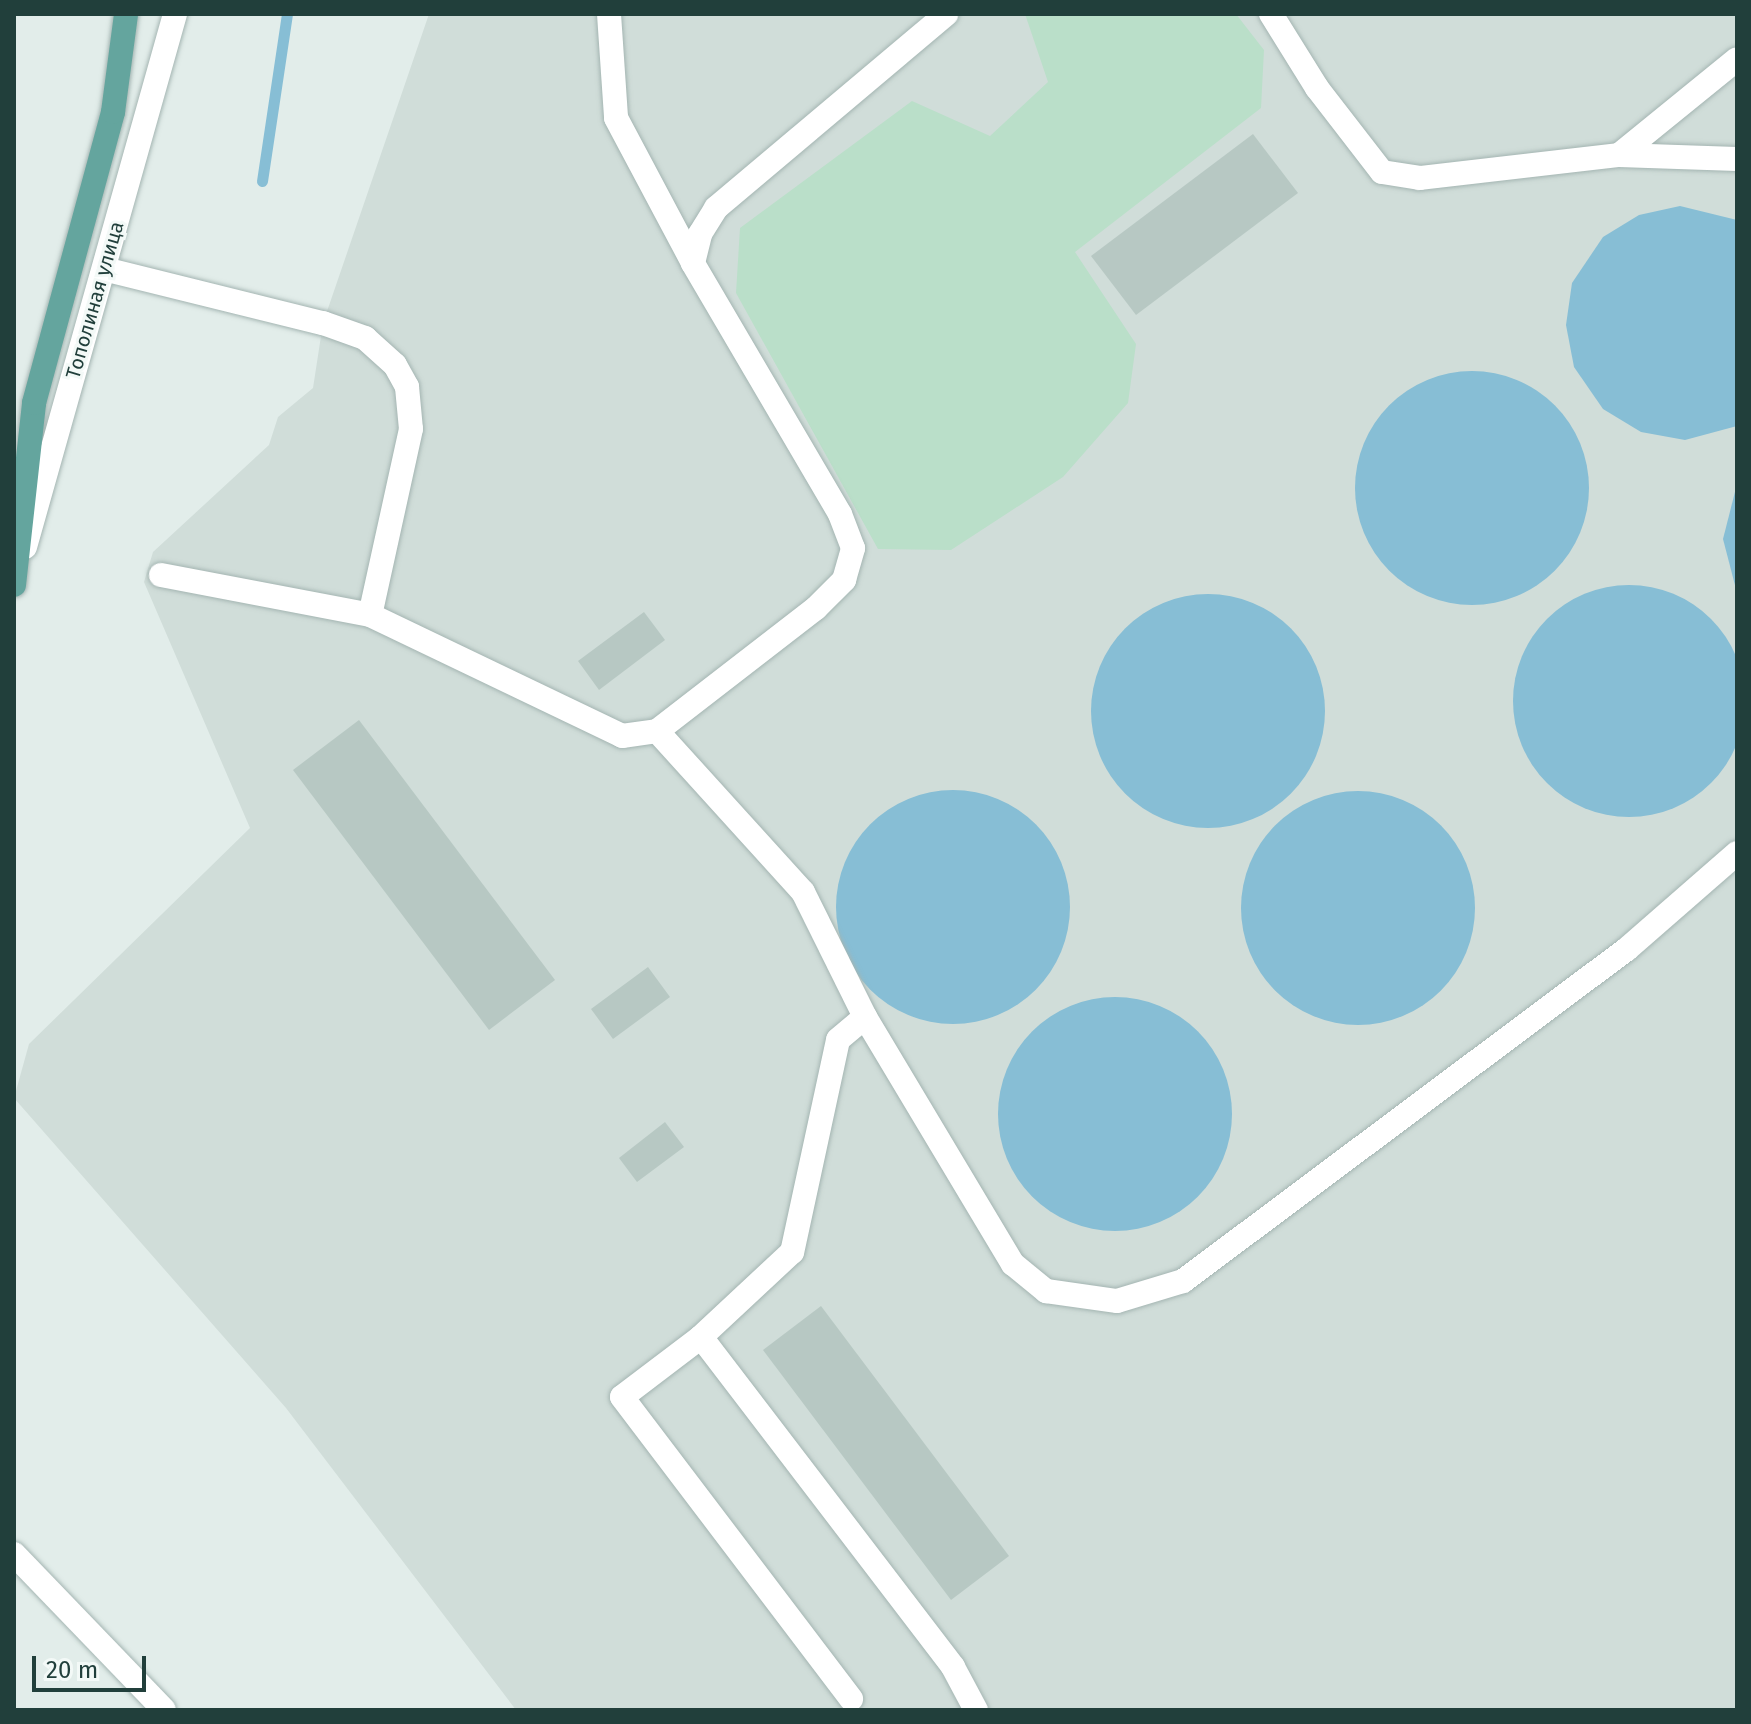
<!DOCTYPE html>
<meta charset="utf-8">
<style>
body{margin:0}
#map{position:relative;width:1751px;height:1724px;overflow:hidden;background:#e2edea;font-family:"Fira Sans",sans-serif}
div>[style]{position:absolute}
[style*='--x']{left:calc(var(--x)*1px);top:calc(var(--y)*1px);width:calc(var(--w)*1px);rotate:calc(var(--a)*1deg)}
.built>*{inset:0;background:#d0ddd9}
.green>*{inset:0;background:#badfc9}
.water>*{inset:0;background:#87bed5}
.round{border-radius:50%}
.stream>*{height:11px;margin:-5.5px;padding:0 5.5px;transform-origin:5.5px;border-radius:5.5px;background:#87bed5}
.building>*{inset:0;background:#b7c8c3}
.roads{filter:drop-shadow(0 0 2px #a4b5b2) drop-shadow(0 0 2px #a4b5b2)}
.minor>*{height:24px;margin:-12px;padding:0 12px;transform-origin:12px;border-radius:12px;background:#fff}
.major>*{height:24px;margin:-12px;padding:0 12px;transform-origin:12px;border-radius:12px;background:#64a59e}
span{translate:-50% -50%;white-space:nowrap;text-align:center;line-height:1.15;-webkit-text-stroke:6px #f3f9f7;paint-order:stroke}
.street-label{font-size:20px;color:#213f3b}
.frame{position:absolute;inset:0;border:16px solid #213f3b;pointer-events:none}
.scale{position:absolute;left:32px;top:1656px;width:114px;height:36px;box-sizing:border-box;border:4px solid #213f3b;border-top:0;padding-left:10px;font-size:24px;line-height:28px;white-space:nowrap;color:#213f3b;-webkit-text-stroke:6px #f3f9f7;paint-order:stroke}
</style>
<div id="map">
<div class="built">
<i style="clip-path:polygon(429px 14px,1737px 14px,1737px 1710px,516px 1710px,286px 1408px,14px 1098px,29px 1044px,250px 828px,144px 582px,153px 552px,269px 445px,278px 417px,313px 388px,323px 323px)"></i>
</div>
<div class="green">
<i style="clip-path:polygon(1025px 14px,1236px 14px,1264px 50px,1261px 108px,1075px 252px,1136px 344px,1128px 403px,1063px 477px,951px 550px,878px 549px,736px 293px,740px 228px,912px 101px,990px 136px,1048px 82px)"></i>
</div>
<div class="water">
<i style="clip-path:polygon(1680px 206px,1737px 220px,1737px 426px,1685px 440px,1641px 432px,1603px 409px,1574px 367px,1566px 325px,1572px 283px,1603px 237px,1639px 215px)"></i>
<i class="round" style="left:1355px;top:371px;width:234px;height:234px"></i>
<i style="clip-path:polygon(1737px 484px,1737px 593px,1723px 539px)"></i>
<i class="round" style="left:1513px;top:585px;width:232px;height:232px"></i>
<i class="round" style="left:1091px;top:594px;width:234px;height:234px"></i>
<i class="round" style="left:836px;top:790px;width:234px;height:234px"></i>
<i class="round" style="left:1241px;top:791px;width:234px;height:234px"></i>
<i class="round" style="left:998px;top:997px;width:234px;height:234px"></i>
</div>
<div class="stream">
<i style="--x:262;--y:181;--w:169;--a:-81.5"></i>
</div>
<div class="building">
<i style="clip-path:polygon(1253px 134px,1298px 193px,1136px 315px,1091px 256px)"></i>
<i style="clip-path:polygon(644px 612px,665px 640px,599px 690px,578px 661px)"></i>
<i style="clip-path:polygon(359px 720px,555px 980px,489px 1030px,293px 770px)"></i>
<i style="clip-path:polygon(648px 967px,670px 997px,613px 1039px,591px 1009px)"></i>
<i style="clip-path:polygon(665px 1122px,684px 1147px,637px 1182px,619px 1158px)"></i>
<i style="clip-path:polygon(821px 1306px,1009px 1556px,951px 1600px,763px 1350px)"></i>
</div>
<div class="roads">
<div class="minor">
<i style="--x:609;--y:14;--w:104;--a:86.1"></i>
<i style="--x:616;--y:118;--w:164;--a:62"></i>
<i style="--x:1271;--y:14;--w:87;--a:58.1"></i>
<i style="--x:1317;--y:88;--w:106;--a:52.3"></i>
<i style="--x:1382;--y:172;--w:38;--a:9"></i>
<i style="--x:1420;--y:178;--w:200;--a:-6.6"></i>
<i style="--x:1619;--y:155;--w:152;--a:-39.1"></i>
<i style="--x:1619;--y:155;--w:118;--a:1.9"></i>
<i style="--x:104;--y:269;--w:226;--a:13.9"></i>
<i style="--x:323;--y:323;--w:45;--a:19.7"></i>
<i style="--x:365;--y:338;--w:40;--a:42"></i>
<i style="--x:395;--y:365;--w:25;--a:61"></i>
<i style="--x:407;--y:387;--w:42;--a:84.6"></i>
<i style="--x:411;--y:429;--w:190;--a:102.4"></i>
<i style="--x:370;--y:615;--w:280;--a:25.6"></i>
<i style="--x:622;--y:736;--w:35;--a:-8"></i>
<i style="--x:657;--y:731;--w:217;--a:47.8"></i>
<i style="--x:803;--y:892;--w:140;--a:63.6"></i>
<i style="--x:865;--y:1017;--w:288;--a:59.1"></i>
<i style="--x:1013;--y:1264;--w:43;--a:39.3"></i>
<i style="--x:1046;--y:1291;--w:72;--a:8"></i>
<i style="--x:1117;--y:1301;--w:69;--a:-16.9"></i>
<i style="--x:1183;--y:1281;--w:554;--a:-36.79"></i>
<i style="--x:1627;--y:949;--w:146;--a:-41.1"></i>
<i style="--x:25;--y:547;--w:554;--a:-74.28"></i>
<i style="--x:161;--y:575;--w:213;--a:10.8"></i>
<i style="--x:657;--y:731;--w:201;--a:-37.7"></i>
<i style="--x:816;--y:608;--w:40;--a:-45"></i>
<i style="--x:844;--y:580;--w:33;--a:-74"></i>
<i style="--x:853;--y:548;--w:36;--a:-111"></i>
<i style="--x:840;--y:514;--w:291;--a:-120.4"></i>
<i style="--x:693;--y:263;--w:30;--a:-76"></i>
<i style="--x:700;--y:234;--w:31;--a:-58"></i>
<i style="--x:716;--y:208;--w:301;--a:-40.1"></i>
<i style="--x:865;--y:1017;--w:35;--a:140"></i>
<i style="--x:838;--y:1040;--w:217;--a:102.2"></i>
<i style="--x:792;--y:1252;--w:125;--a:137"></i>
<i style="--x:701;--y:1337;--w:415;--a:52.6"></i>
<i style="--x:953;--y:1667;--w:49;--a:61.9"></i>
<i style="--x:701;--y:1337;--w:99;--a:142.8"></i>
<i style="--x:622;--y:1397;--w:379;--a:52.8"></i>
<i style="--x:14;--y:1554;--w:216;--a:46.1"></i>
</div>
<div class="major">
<i style="--x:14;--y:585;--w:183;--a:-83.7"></i>
<i style="--x:34;--y:403;--w:302;--a:-74.8"></i>
<i style="--x:113;--y:112;--w:99;--a:-82.4"></i>
</div>
</div>
<div class="street-label">
<span style="left:95px;top:300px;rotate:-74deg">Тополиная улица</span>
</div>
<div class="frame"></div>
<div class="scale">20 m</div>
</div>
